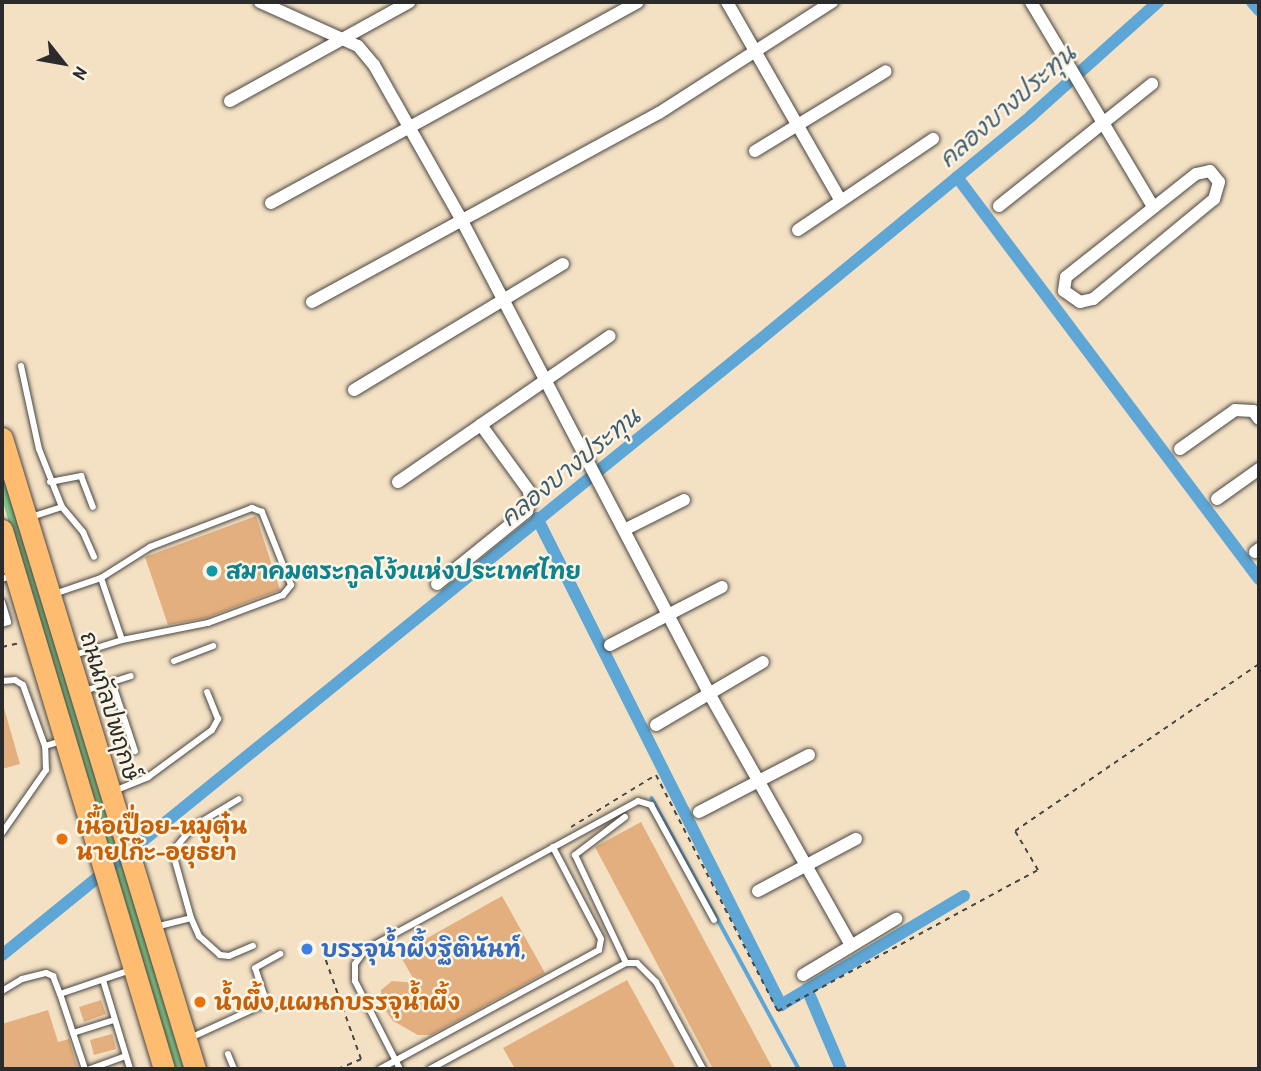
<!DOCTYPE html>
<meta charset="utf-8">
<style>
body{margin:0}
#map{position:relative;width:1261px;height:1071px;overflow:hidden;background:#f4e1c4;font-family:"Patrick Hand","Playpen Sans Thai",sans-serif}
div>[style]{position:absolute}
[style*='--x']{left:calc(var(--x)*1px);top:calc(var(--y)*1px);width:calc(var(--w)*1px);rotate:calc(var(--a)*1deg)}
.green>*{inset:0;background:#84cb87}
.stream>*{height:3.5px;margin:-1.75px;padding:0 1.75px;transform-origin:1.75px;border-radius:1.75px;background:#5da6d5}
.canal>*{height:12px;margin:-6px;padding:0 6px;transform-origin:6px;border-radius:6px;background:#5da6d5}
.building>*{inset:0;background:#e3af7e}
.path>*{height:2px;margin-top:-1px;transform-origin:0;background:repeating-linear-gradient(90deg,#494642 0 5px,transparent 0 10px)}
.roads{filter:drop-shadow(0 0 2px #494642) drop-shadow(0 0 2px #494642)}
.lane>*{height:6px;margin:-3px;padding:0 3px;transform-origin:3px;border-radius:3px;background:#fff}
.street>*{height:12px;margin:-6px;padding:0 6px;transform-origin:6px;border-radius:6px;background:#fff}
.primary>*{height:21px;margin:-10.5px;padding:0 10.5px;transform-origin:10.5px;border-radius:10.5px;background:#febc70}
.dots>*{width:19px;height:19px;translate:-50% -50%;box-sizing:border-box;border:4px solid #fcf5e5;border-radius:50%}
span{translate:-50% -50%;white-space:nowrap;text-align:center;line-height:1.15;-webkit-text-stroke:5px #fcf5e5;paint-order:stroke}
.culture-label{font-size:23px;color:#0d838f;font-weight:700}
.left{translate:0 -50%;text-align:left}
.street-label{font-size:23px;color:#2b2b2b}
.food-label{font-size:23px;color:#c56008;font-weight:700}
.shop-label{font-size:23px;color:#366cbe;font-weight:700}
.water-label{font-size:24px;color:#3f5c6f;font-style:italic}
.frame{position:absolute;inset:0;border:4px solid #2b2b2b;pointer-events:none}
.north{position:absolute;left:28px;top:28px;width:70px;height:70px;-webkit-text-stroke:5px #fcf5e5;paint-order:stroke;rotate:121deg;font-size:19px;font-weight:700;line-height:28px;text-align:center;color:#2b2b2b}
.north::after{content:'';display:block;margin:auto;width:24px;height:32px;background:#2b2b2b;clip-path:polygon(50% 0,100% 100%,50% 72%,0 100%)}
</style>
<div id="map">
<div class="green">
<i style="clip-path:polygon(2px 466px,25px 543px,184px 1069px,173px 1069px,2px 499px)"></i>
</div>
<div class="stream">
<i style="--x:652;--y:798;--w:308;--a:61.5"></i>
</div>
<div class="canal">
<i style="--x:1252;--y:2;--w:11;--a:49"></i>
<i style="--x:957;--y:177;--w:503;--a:53.08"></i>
<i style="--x:537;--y:518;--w:545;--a:63.39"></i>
<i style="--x:781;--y:1005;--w:213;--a:-30.8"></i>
<i style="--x:2;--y:955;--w:971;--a:-39.07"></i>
<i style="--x:756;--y:343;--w:357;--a:-39.5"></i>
<i style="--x:1031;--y:116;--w:171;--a:-41.9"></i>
<i style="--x:807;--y:989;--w:87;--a:67"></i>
</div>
<div class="building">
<i style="clip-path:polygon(256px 516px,280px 590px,206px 618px,168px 625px,145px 557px)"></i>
<i style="clip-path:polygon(2px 701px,20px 764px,2px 769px)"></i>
<i style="clip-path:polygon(641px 822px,773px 1069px,713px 1069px,595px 847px)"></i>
<i style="clip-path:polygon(502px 896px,545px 973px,431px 1035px,418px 1035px,393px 1021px,382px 1006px,381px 990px,392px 981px,416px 983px,399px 954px)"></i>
<i style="clip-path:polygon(627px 980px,676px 1069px,515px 1069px,503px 1048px)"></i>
<i style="clip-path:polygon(101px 1000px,106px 1014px,84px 1022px,79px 1007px)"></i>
<i style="clip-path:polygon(48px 1010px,58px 1042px,69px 1039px,78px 1069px,2px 1069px,2px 1024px)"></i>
<i style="clip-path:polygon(112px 1034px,116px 1049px,94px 1055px,90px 1040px)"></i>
</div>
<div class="path">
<i style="--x:2;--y:647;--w:17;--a:-13"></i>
<i style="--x:571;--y:827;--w:100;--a:-31.5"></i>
<i style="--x:656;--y:775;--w:266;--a:62.7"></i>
<i style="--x:778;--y:1011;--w:296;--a:-28.5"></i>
<i style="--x:1038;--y:870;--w:45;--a:-120.5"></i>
<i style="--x:1015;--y:831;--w:296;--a:-34.4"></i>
<i style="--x:338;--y:1069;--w:25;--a:-23"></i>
<i style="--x:361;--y:1059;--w:107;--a:-109.6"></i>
<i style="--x:325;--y:958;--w:32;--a:-20"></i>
</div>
<div class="roads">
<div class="lane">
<i style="--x:21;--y:366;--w:85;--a:77.8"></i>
<i style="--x:39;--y:449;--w:62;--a:68.4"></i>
<i style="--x:62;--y:507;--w:33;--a:162"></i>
<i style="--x:50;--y:482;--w:32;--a:-11"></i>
<i style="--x:81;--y:476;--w:33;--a:69"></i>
<i style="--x:62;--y:507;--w:33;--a:50"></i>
<i style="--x:83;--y:532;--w:27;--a:66"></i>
<i style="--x:2;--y:579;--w:12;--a:-20"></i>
<i style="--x:54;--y:594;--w:50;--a:-18.8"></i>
<i style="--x:101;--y:578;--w:65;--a:71.3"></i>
<i style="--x:122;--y:640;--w:88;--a:-11.2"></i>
<i style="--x:208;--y:623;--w:80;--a:-20.5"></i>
<i style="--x:283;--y:595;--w:13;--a:-51"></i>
<i style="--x:291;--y:585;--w:79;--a:-111.7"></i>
<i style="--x:262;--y:512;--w:11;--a:-158"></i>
<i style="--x:252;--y:508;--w:109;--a:159.1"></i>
<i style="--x:150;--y:547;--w:58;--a:147.7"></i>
<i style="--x:2;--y:602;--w:21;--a:73"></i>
<i style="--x:8;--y:622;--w:6;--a:162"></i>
<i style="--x:74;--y:655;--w:50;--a:-17.4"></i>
<i style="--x:174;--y:661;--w:42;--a:-21"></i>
<i style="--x:2;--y:681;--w:13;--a:-4"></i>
<i style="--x:15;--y:680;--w:9;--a:32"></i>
<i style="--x:23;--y:685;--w:65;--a:70.2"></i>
<i style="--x:45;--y:746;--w:17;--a:-17"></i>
<i style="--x:112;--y:682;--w:73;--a:71.6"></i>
<i style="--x:84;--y:691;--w:49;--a:-17.7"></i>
<i style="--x:114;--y:791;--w:37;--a:-22"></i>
<i style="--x:148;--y:777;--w:79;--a:-36.3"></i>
<i style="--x:212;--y:730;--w:13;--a:-61"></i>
<i style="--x:218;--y:719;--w:29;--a:-112"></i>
<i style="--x:625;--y:817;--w:63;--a:142.8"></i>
<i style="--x:575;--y:855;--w:119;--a:64.7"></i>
<i style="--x:2;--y:833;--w:77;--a:-55.1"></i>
<i style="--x:46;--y:770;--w:24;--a:-92"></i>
<i style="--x:191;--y:918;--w:63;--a:-105.6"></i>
<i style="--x:174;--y:857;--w:11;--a:-75"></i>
<i style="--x:177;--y:846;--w:26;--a:-50"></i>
<i style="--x:194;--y:826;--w:52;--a:-31"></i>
<i style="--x:155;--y:927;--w:37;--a:-14"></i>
<i style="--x:191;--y:918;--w:20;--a:66"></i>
<i style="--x:199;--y:936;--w:28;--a:42"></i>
<i style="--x:220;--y:955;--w:9;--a:6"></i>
<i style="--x:229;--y:956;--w:26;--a:-23"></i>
<i style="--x:103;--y:980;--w:93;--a:73.1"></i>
<i style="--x:2;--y:991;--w:23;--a:-31"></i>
<i style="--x:22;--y:979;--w:25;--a:-14"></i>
<i style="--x:46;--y:973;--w:8;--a:23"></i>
<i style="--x:53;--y:976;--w:19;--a:69"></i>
<i style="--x:73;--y:1033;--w:43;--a:-17.6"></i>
<i style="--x:190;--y:1038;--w:77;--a:-24.6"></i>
<i style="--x:260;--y:1006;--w:12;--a:-70"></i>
<i style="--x:264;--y:995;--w:28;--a:-108"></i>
<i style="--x:255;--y:968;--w:29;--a:-29"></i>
<i style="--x:228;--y:1054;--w:16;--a:68"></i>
<i style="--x:85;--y:1069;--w:79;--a:-108.4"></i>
<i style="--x:60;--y:994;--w:75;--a:-18.7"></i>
<i style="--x:90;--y:1069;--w:38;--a:-20"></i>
<i style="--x:380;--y:1069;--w:249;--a:-28.5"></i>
<i style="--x:599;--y:950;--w:11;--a:-80"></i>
<i style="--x:601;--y:939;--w:104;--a:-117.6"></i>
<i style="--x:400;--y:1069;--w:99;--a:-117.1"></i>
<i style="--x:355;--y:981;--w:17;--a:-90"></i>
<i style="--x:355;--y:964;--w:17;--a:-54"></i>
<i style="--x:365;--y:950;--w:311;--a:-28.6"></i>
<i style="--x:638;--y:801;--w:14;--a:17"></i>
<i style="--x:651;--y:805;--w:131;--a:61.3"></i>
<i style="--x:430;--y:1069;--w:223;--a:-28.4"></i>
<i style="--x:626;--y:963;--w:11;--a:0"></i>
<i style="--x:637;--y:963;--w:27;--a:45"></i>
<i style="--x:656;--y:982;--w:99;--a:61.6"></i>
</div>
<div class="street">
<i style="--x:260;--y:2;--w:107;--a:24.2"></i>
<i style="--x:358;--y:46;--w:25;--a:50"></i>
<i style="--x:374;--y:65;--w:175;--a:60.5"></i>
<i style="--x:460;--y:217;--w:539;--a:62.39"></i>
<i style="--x:710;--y:695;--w:287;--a:60.6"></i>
<i style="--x:727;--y:2;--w:229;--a:60.2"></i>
<i style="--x:1031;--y:2;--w:239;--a:59.2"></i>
<i style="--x:230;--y:101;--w:205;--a:-28.9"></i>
<i style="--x:755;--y:151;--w:153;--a:-31.4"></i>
<i style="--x:1210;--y:171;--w:14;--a:51"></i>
<i style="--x:1219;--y:182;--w:18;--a:106"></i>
<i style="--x:1214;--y:199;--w:157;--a:140.4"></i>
<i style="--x:1093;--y:299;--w:13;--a:167"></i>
<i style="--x:1080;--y:302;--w:19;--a:-145"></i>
<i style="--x:1064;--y:291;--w:14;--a:-82"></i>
<i style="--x:1066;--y:277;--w:166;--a:-38.4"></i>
<i style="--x:1196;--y:174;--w:14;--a:-12"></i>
<i style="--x:271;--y:203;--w:418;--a:-28.7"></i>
<i style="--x:999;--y:206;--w:196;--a:-38.6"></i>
<i style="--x:798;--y:230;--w:163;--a:-34"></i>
<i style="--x:312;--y:302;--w:395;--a:-28.6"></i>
<i style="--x:659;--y:113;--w:206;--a:-32.7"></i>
<i style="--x:354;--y:390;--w:244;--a:-31.1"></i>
<i style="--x:1180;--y:449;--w:67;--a:-35.3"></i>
<i style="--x:1235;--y:410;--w:18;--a:3"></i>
<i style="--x:1253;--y:411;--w:10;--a:53"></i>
<i style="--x:398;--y:482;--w:257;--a:-34.6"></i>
<i style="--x:1217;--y:499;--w:52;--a:-35.5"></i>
<i style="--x:624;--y:530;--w:67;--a:-26.6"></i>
<i style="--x:1255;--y:552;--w:5;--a:-37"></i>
<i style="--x:437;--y:584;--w:116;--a:-39"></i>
<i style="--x:527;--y:511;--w:10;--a:-73"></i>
<i style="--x:530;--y:501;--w:10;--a:-96"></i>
<i style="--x:529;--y:491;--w:82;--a:-126"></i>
<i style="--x:610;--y:645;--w:126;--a:-27.4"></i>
<i style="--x:656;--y:725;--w:124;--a:-30.5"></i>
<i style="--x:699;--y:812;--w:124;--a:-27.4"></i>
<i style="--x:758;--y:891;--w:111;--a:-28"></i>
<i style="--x:803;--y:975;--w:109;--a:-31.1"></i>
</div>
<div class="primary">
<i style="--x:2;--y:438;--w:660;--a:72.99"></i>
<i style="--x:2;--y:530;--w:563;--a:73.27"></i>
</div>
</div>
<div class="dots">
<i style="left:212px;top:571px;background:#0f9aa8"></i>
<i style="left:62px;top:839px;background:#e8710a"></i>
<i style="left:307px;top:949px;background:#3f7fe0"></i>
<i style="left:200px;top:1002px;background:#e8710a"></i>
</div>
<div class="culture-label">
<span class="left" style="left:226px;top:571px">สมาคมตระกูลโง้วแห่งประเทศไทย</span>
</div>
<div class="street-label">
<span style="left:110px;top:706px;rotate:73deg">ถนนกัลปพฤกษ์</span>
</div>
<div class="food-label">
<span class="left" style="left:76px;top:839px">เนื้อเปื่อย-หมูตุ๋น<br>นายโก๊ะ-อยุธยา</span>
<span class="left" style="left:214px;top:1002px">น้ำผึ้ง,แผนกบรรจุน้ำผึ้ง</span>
</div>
<div class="shop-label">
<span class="left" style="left:321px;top:949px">บรรจุน้ำผึ้งฐิตินันท์,</span>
</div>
<div class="water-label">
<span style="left:1007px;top:106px;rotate:-41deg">คลองบางประทุน</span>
<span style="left:570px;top:467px;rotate:-39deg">คลองบางประทุน</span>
</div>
<div class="frame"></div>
<div class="north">N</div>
</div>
